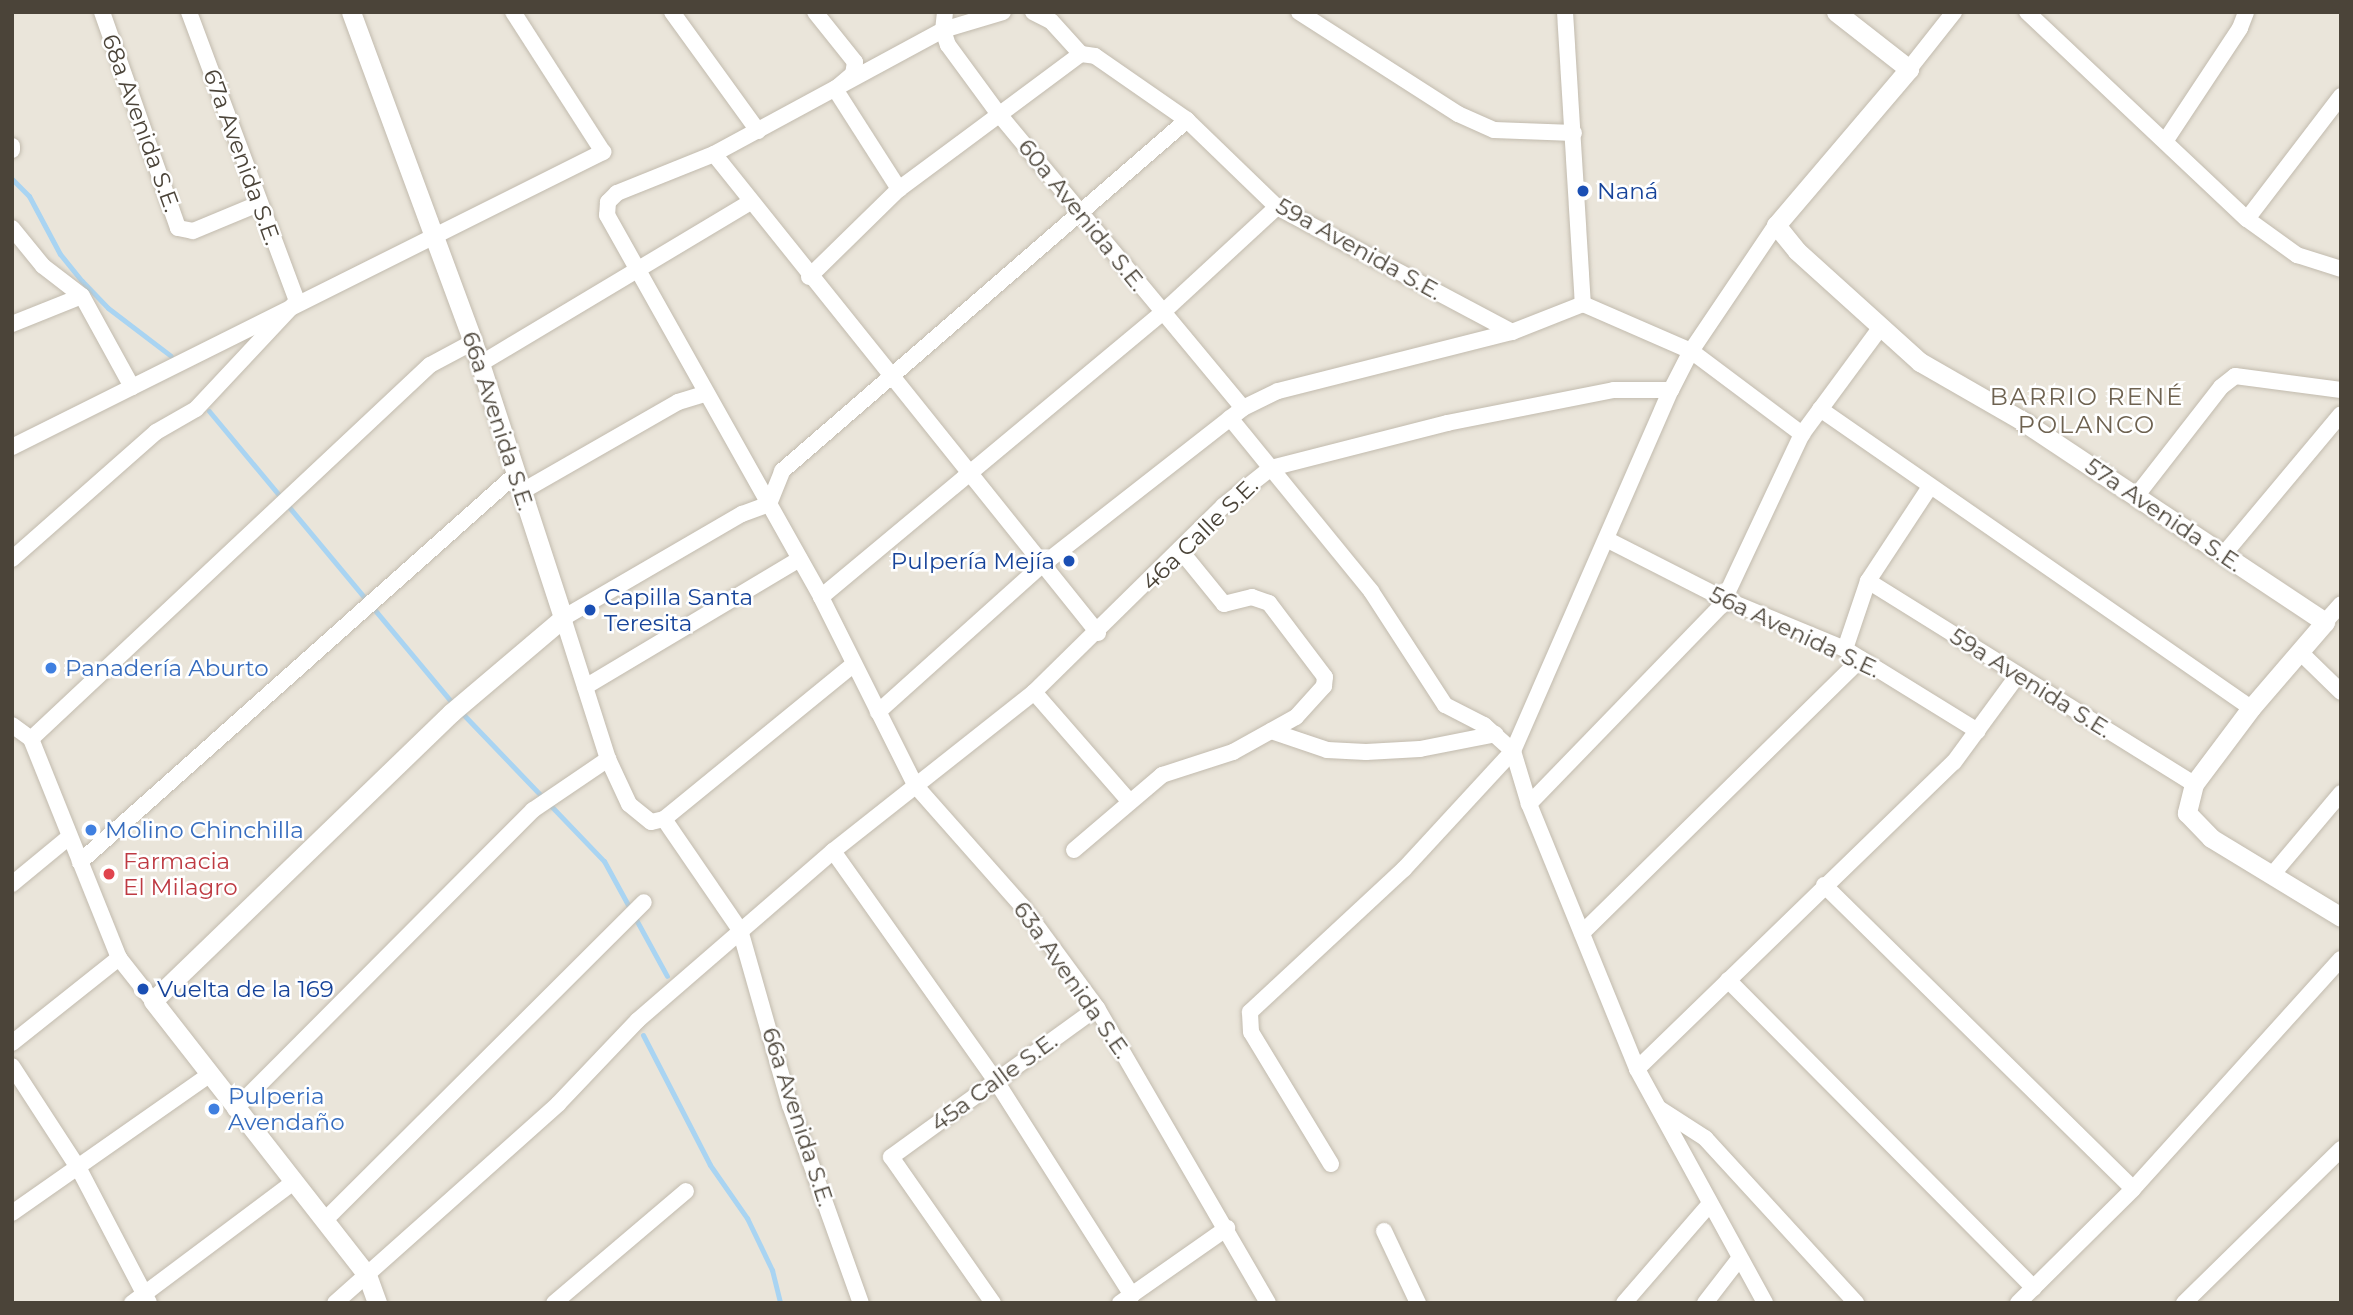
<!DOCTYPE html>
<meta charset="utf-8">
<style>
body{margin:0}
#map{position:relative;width:2353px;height:1315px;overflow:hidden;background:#f6f3ec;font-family:Montserrat,sans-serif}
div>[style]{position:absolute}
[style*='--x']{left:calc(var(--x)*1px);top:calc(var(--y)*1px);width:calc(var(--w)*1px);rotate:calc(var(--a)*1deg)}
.residential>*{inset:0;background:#eae5da}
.stream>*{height:5px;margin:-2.5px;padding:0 2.5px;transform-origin:2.5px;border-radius:2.5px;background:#a9d4f2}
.roads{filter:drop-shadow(0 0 2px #c2bbae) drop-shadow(0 0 2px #c2bbae)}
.minor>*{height:16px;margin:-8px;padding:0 8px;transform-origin:8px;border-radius:8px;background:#fff}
.tertiary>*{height:19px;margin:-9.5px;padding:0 9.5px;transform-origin:9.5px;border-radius:9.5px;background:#fff}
.dots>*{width:19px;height:19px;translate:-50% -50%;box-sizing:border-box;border:4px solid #fff;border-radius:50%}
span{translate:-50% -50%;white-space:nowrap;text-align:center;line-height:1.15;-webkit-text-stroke:5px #fff;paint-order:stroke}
.street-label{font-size:23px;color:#4b4439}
.transit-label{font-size:23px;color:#164399}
.left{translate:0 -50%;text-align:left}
.right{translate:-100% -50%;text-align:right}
.shop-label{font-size:23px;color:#366cbe}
.health-label{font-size:23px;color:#be3a42}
.neighbourhood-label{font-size:24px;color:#6e6250;letter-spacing:2px}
.frame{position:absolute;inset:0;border:14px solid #4b4439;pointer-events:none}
</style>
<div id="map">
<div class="residential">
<i style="clip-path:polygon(12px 12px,2341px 12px,2341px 1303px,12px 1303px)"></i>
</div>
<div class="stream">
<i style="--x:12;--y:179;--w:24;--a:45"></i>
<i style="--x:29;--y:196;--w:66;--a:61.9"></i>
<i style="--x:60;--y:254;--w:35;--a:51"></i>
<i style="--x:82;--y:281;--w:37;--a:46"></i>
<i style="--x:108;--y:308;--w:79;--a:37.3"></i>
<i style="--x:209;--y:411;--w:381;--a:50.2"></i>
<i style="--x:460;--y:711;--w:208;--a:46.2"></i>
<i style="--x:604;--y:861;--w:131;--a:61.3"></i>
<i style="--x:643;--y:1035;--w:146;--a:62.7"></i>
<i style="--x:710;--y:1165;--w:65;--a:55.1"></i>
<i style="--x:747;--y:1218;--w:58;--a:64.3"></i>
<i style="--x:772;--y:1270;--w:34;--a:76"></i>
</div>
<div class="roads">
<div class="minor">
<i style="--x:102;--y:12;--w:229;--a:70.6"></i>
<i style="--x:178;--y:228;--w:15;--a:11"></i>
<i style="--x:193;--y:231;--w:70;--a:-22.6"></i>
<i style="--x:672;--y:12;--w:147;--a:54.1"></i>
<i style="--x:815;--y:12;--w:64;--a:51.3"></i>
<i style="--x:855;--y:62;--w:12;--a:99"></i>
<i style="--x:853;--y:74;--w:23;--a:140"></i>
<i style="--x:835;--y:89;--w:119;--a:57.4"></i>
<i style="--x:945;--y:12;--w:18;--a:96"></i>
<i style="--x:943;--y:30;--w:16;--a:72"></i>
<i style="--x:948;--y:45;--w:84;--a:53.7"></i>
<i style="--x:998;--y:113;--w:383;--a:50.3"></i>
<i style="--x:1003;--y:12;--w:63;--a:163.3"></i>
<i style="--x:943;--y:30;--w:260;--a:151.6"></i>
<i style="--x:714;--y:154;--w:105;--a:158.1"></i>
<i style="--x:617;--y:193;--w:13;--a:135"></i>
<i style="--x:608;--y:202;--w:13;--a:94"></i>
<i style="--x:607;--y:215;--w:438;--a:60.7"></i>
<i style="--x:821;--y:597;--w:210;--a:63.4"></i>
<i style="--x:915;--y:785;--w:162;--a:48.5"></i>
<i style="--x:1022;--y:906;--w:127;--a:53.7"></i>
<i style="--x:1097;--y:1008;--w:341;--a:59.9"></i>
<i style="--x:1033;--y:12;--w:20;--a:27"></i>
<i style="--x:1051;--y:21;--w:45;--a:47.7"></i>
<i style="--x:1299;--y:12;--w:189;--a:32.7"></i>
<i style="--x:1458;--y:114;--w:39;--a:24"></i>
<i style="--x:1494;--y:130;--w:80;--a:2.1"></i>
<i style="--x:1565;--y:12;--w:293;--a:86.5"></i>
<i style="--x:2027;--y:12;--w:302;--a:43.3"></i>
<i style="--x:2247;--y:219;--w:62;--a:35.8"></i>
<i style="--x:2297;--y:255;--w:46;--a:17.7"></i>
<i style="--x:1081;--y:54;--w:14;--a:8"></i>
<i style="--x:1095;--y:56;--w:112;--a:34.8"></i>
<i style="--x:1187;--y:120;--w:125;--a:44"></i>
<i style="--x:1277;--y:207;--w:266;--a:28"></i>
<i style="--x:1909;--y:69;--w:73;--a:-51.7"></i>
<i style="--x:2166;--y:140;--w:134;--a:-56.5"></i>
<i style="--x:2240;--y:28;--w:17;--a:-69"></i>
<i style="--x:12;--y:146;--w:4;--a:90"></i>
<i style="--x:714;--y:154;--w:614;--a:51.28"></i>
<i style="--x:2247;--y:219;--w:155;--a:-52.6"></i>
<i style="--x:12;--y:228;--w:49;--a:50.8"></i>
<i style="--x:43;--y:266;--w:49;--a:37.6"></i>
<i style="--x:82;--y:296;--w:104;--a:61.2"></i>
<i style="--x:809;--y:277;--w:126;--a:-44.4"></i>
<i style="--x:899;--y:189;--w:227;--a:-36.6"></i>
<i style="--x:12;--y:324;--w:75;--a:-21.8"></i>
<i style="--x:480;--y:364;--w:316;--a:-30.9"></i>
<i style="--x:1820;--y:409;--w:525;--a:34.75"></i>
<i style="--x:1230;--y:418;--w:223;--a:50.8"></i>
<i style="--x:1371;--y:591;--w:136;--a:57"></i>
<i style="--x:1445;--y:705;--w:44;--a:27.1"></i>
<i style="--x:1484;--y:725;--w:39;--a:42"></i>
<i style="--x:1513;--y:751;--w:55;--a:73.2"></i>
<i style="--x:1529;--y:804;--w:286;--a:67.8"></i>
<i style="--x:1637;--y:1069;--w:267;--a:61.3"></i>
<i style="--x:12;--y:447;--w:661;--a:-26.53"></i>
<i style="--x:603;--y:152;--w:166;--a:-122.7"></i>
<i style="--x:521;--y:492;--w:181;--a:-29.8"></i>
<i style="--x:678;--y:402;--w:30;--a:-17"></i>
<i style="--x:2137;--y:495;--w:137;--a:-52.1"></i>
<i style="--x:2221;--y:387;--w:18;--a:-38"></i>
<i style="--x:2235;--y:376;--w:107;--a:7.5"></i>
<i style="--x:1608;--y:540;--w:130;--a:27"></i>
<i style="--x:1724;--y:599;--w:131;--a:22.5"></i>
<i style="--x:1845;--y:649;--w:156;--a:31.7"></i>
<i style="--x:2224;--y:554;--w:182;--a:-50.1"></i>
<i style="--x:12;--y:559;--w:192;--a:-41.4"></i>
<i style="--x:156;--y:432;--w:46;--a:-29.9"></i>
<i style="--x:196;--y:409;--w:148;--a:-46.9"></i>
<i style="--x:297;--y:301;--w:309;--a:-110.5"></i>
<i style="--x:1868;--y:581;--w:384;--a:31.9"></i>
<i style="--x:821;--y:597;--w:442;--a:-39.8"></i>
<i style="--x:1161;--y:314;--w:158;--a:-42.7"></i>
<i style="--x:2325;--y:622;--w:24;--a:-48"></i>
<i style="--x:1845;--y:649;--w:72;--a:-71.3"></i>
<i style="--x:1868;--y:581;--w:111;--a:-56.7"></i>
<i style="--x:2300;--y:652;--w:57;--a:44.3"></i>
<i style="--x:854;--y:664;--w:245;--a:140.8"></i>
<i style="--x:664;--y:819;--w:13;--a:167"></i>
<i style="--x:651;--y:822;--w:28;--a:-141"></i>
<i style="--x:629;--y:804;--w:50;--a:-115"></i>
<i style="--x:608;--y:759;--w:148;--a:-107.7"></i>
<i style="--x:563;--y:618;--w:207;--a:-30.2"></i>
<i style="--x:742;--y:514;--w:29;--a:-20"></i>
<i style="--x:769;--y:504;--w:35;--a:-68"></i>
<i style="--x:782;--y:471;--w:536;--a:-40.91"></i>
<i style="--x:585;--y:687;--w:250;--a:-30.8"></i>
<i style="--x:1034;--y:692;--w:145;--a:48.9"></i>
<i style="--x:878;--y:712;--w:219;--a:-41.9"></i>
<i style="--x:1041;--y:566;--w:256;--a:-38"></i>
<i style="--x:1243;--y:408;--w:39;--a:-26"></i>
<i style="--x:1278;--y:391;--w:241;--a:-14.2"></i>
<i style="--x:1512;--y:332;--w:76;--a:-21.5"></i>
<i style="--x:1583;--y:304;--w:118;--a:23.5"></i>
<i style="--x:1691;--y:351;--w:139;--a:36.8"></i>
<i style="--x:12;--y:725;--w:24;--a:36"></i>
<i style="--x:1271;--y:731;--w:59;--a:18.7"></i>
<i style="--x:1327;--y:750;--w:39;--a:3"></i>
<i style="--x:1366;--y:752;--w:54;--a:-3.2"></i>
<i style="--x:1420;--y:749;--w:77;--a:-11.2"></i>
<i style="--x:31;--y:739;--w:547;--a:-43.15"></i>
<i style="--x:430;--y:365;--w:49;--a:-28.1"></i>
<i style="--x:31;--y:739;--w:236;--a:68.1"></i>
<i style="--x:119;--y:958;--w:55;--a:51.7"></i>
<i style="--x:1529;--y:804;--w:276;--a:-45.9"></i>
<i style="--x:1721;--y:606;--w:190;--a:-64.8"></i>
<i style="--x:1802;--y:434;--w:133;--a:-53.6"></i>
<i style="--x:664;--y:819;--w:135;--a:55.6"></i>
<i style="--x:740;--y:930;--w:182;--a:74.1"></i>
<i style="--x:790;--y:1105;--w:210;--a:70.3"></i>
<i style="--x:1074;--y:850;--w:116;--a:-40.4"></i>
<i style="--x:1162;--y:775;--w:75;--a:-17.9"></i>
<i style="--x:1233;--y:752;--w:72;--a:-29.1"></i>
<i style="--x:1296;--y:717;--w:42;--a:-47.9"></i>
<i style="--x:1324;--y:686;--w:9;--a:-84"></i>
<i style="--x:1325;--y:677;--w:93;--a:-127.1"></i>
<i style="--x:1269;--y:603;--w:18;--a:-161"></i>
<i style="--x:1252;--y:597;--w:29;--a:166"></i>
<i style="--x:1224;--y:604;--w:68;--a:-129.1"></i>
<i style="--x:833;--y:851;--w:282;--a:54.7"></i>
<i style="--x:996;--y:1081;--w:254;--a:57.6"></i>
<i style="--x:80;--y:862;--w:582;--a:-41.66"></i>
<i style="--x:2272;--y:875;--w:107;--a:-49.9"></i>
<i style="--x:12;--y:884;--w:74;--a:-39.5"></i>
<i style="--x:1824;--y:885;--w:433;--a:44.5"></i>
<i style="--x:1582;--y:933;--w:391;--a:-44.5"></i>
<i style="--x:1728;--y:980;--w:434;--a:45.2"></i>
<i style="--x:12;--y:1043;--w:137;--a:-38.5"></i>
<i style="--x:12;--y:1066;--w:123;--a:57"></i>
<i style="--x:79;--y:1169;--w:151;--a:62.4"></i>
<i style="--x:1637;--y:1069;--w:441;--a:-44.1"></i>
<i style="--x:1954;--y:762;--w:108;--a:-53.7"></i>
<i style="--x:235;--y:1109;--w:422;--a:-45.1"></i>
<i style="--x:533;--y:810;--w:91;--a:-34.2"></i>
<i style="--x:1660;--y:1109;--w:54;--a:32.8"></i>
<i style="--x:1705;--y:1138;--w:224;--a:47.5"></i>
<i style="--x:1331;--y:1164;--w:154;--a:-121.2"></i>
<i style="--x:1251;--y:1032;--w:20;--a:-93"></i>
<i style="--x:1250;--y:1012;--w:210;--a:-42.9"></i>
<i style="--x:1404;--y:869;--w:161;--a:-47.3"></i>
<i style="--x:1513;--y:751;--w:394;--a:-66.4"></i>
<i style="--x:1671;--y:390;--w:44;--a:-62.9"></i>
<i style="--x:1691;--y:351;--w:152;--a:-56"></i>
<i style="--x:12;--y:1213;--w:241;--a:-35"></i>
<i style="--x:325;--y:1220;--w:450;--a:-44.9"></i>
<i style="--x:1384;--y:1231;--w:80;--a:64.7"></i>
<i style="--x:132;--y:1303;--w:202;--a:-36.8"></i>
<i style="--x:335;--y:1303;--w:299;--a:-41.7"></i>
<i style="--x:558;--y:1104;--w:116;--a:-46.4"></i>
<i style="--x:638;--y:1020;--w:258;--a:-40.9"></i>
<i style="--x:833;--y:851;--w:256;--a:-38.3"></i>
<i style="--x:1034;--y:692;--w:265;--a:-44.5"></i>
<i style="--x:1223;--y:506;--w:61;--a:-38.4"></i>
<i style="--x:1271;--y:468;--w:182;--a:-14.3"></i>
<i style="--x:1447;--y:423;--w:170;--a:-11.2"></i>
<i style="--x:1614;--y:390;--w:57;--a:0"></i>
<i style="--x:554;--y:1303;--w:173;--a:-40.3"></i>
<i style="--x:993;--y:1303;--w:178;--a:-124.9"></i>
<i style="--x:891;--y:1157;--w:254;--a:-35.9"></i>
<i style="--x:1120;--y:1303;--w:131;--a:-35"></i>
<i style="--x:1624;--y:1303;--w:128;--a:-49.1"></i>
<i style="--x:1705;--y:1303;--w:56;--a:-52.3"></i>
<i style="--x:2018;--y:1303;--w:162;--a:-44.7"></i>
<i style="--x:2133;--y:1189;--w:310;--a:-47.9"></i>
<i style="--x:2184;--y:1303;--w:220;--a:-44.4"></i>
</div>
<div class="tertiary">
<i style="--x:351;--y:12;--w:352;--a:69.7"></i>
<i style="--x:473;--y:342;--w:290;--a:71.9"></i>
<i style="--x:563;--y:618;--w:147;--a:139.7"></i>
<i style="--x:451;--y:713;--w:414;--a:136"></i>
<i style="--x:153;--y:1001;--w:348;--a:52"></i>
<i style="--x:367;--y:1275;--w:30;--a:70"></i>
<i style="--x:1836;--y:12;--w:93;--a:38"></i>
<i style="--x:1909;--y:69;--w:205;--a:130.4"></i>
<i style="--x:1776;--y:225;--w:33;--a:51"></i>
<i style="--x:1797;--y:251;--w:166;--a:42.1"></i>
<i style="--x:1920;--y:362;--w:116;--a:29.9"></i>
<i style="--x:2021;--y:420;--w:365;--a:33.6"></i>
<i style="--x:2325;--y:622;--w:113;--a:130.7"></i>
<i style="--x:2251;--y:708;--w:95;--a:126.9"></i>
<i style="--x:2194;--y:784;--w:30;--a:104"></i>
<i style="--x:2187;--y:813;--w:35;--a:46"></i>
<i style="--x:2211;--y:838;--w:152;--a:31.3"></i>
</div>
</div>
<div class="dots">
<i style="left:1583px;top:191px;background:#1a4fb4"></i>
<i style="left:1069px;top:561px;background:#1a4fb4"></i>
<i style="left:590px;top:610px;background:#1a4fb4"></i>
<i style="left:51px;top:668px;background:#3f7fe0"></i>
<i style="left:91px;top:830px;background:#3f7fe0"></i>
<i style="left:109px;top:874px;background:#e0444e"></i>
<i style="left:143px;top:989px;background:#1a4fb4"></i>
<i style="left:214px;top:1109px;background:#3f7fe0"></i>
</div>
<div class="street-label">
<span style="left:141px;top:123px;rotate:70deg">68a Avenida S.E.</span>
<span style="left:242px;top:157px;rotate:70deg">67a Avenida S.E.</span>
<span style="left:1082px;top:215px;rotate:51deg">60a Avenida S.E.</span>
<span style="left:1359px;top:249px;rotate:29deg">59a Avenida S.E.</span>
<span style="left:498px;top:421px;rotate:72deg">66a Avenida S.E.</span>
<span style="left:2164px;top:515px;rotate:34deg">57a Avenida S.E.</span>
<span style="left:1200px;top:534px;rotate:-44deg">46a Calle S.E.</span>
<span style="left:1795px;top:632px;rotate:25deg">56a Avenida S.E.</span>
<span style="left:2031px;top:683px;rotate:32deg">59a Avenida S.E.</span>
<span style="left:1072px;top:980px;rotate:55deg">63a Avenida S.E.</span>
<span style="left:994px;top:1082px;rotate:-36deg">45a Calle S.E.</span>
<span style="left:798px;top:1117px;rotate:72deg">66a Avenida S.E.</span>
</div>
<div class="transit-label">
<span class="left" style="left:1597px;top:191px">Naná</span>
<span class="right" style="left:1055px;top:561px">Pulpería Mejía</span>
<span class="left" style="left:604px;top:610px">Capilla Santa<br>Teresita</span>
<span class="left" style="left:157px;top:989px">Vuelta de la 169</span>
</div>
<div class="shop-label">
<span class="left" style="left:65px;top:668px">Panadería Aburto</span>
<span class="left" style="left:105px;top:830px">Molino Chinchilla</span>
<span class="left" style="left:228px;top:1109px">Pulperia<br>Avendaño</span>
</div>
<div class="health-label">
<span class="left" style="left:123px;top:874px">Farmacia<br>El Milagro</span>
</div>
<div class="neighbourhood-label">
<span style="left:2087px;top:411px">BARRIO RENÉ<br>POLANCO</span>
</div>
<div class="frame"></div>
</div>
